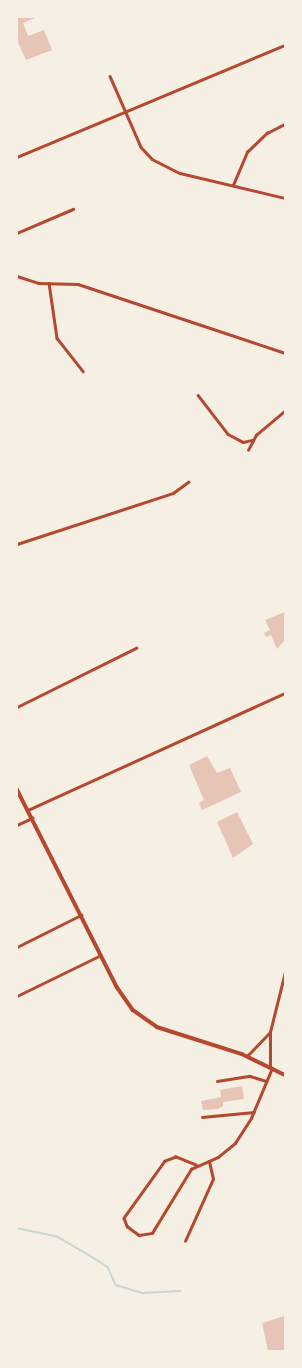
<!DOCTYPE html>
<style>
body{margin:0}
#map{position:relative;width:302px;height:1368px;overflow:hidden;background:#f6efe4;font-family:Quicksand,sans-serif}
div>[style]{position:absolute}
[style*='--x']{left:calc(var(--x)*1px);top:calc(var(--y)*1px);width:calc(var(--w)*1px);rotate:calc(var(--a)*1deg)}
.stream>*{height:1.5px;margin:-0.75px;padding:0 0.75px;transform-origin:0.75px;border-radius:0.75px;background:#c9d6d2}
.building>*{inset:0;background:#e6c5b7}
.minor>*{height:2.5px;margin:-1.25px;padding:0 1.25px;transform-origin:1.25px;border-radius:1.25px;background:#b5482f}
.secondary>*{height:3.5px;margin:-1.75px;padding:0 1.75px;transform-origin:1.75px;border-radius:1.75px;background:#b5482f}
span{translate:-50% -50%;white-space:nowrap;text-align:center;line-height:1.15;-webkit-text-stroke:4px #f6efe4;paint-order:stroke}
.frame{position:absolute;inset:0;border:18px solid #f6efe4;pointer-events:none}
</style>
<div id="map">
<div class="stream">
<i style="--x:17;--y:1228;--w:40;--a:12"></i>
<i style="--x:56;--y:1236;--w:32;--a:30"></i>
<i style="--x:84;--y:1252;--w:28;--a:32"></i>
<i style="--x:108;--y:1267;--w:20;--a:66"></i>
<i style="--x:116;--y:1285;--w:28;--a:17"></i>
<i style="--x:143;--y:1293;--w:37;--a:-3"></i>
</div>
<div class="building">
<i style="clip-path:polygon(17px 17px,37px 17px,23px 23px,28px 36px,44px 30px,52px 50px,26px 60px,17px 40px)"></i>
<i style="clip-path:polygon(285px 612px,285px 640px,277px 649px,271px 635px,266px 637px,264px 633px,270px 630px,265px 620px)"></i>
<i style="clip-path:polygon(207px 756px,217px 773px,230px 768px,241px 792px,202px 810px,199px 803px,204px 800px,189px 765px)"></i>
<i style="clip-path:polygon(237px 812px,253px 844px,233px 858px,217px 822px)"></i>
<i style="clip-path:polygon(242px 1086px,244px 1099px,223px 1102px,223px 1106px,218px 1109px,203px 1110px,201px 1101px,221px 1097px,220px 1090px)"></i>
<i style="clip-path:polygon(285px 1316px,285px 1351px,268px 1351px,262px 1323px)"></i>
</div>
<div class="minor">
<i style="--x:110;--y:76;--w:77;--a:66.4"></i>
<i style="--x:141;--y:147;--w:16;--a:47"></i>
<i style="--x:152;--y:159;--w:31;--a:27"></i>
<i style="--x:180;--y:173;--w:108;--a:13.4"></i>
<i style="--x:17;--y:157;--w:290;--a:-22.7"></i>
<i style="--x:233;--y:185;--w:36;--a:-67"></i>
<i style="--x:247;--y:152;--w:28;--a:-44"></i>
<i style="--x:267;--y:133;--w:20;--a:-27"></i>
<i style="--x:17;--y:233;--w:61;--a:-23.2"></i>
<i style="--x:17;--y:276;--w:22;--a:18"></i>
<i style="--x:38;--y:283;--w:40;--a:1.4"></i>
<i style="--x:78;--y:284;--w:218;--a:18.4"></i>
<i style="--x:49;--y:283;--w:56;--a:81.7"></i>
<i style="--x:57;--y:338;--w:42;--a:51.8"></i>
<i style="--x:198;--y:395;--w:49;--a:52.4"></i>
<i style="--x:228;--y:434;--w:17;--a:28"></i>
<i style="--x:243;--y:442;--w:9;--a:-13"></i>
<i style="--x:248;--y:450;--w:17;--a:-62"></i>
<i style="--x:256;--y:435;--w:38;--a:-40"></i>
<i style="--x:17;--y:544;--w:164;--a:-18.1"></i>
<i style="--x:173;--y:493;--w:19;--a:-36"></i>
<i style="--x:17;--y:707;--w:133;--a:-26.4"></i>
<i style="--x:28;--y:810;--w:282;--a:-24.5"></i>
<i style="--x:17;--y:825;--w:17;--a:-25"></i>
<i style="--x:17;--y:947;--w:72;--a:-26.6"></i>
<i style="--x:17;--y:996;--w:93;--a:-26"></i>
<i style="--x:247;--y:1056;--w:32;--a:-46"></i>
<i style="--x:270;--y:1066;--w:34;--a:-90"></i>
<i style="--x:270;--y:1032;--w:62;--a:-76"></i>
<i style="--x:217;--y:1081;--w:33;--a:-9"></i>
<i style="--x:250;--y:1076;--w:17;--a:17"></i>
<i style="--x:202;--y:1117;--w:52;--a:-5.5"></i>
<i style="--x:196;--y:1165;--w:22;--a:-158"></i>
<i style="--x:176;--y:1157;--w:12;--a:160"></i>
<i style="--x:165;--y:1161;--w:70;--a:125.7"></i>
<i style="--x:124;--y:1218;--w:9;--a:69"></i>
<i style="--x:127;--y:1226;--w:15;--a:37"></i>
<i style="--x:139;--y:1235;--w:13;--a:-9"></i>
<i style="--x:152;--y:1233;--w:75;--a:-58.6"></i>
<i style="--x:191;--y:1169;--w:30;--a:-24"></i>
<i style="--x:218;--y:1157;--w:22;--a:-39"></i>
<i style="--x:235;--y:1143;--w:30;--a:-57"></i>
<i style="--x:251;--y:1118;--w:54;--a:-67.2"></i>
<i style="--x:185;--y:1241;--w:68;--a:-65.7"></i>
<i style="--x:213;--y:1179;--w:18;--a:-103"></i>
</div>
<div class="secondary">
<i style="--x:17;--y:789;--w:222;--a:63.2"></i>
<i style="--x:117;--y:987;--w:28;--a:55"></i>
<i style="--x:133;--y:1010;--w:29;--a:35"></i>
<i style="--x:157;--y:1027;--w:89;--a:17.6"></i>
<i style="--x:242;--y:1054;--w:48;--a:26"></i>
</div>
<div class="frame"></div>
</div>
